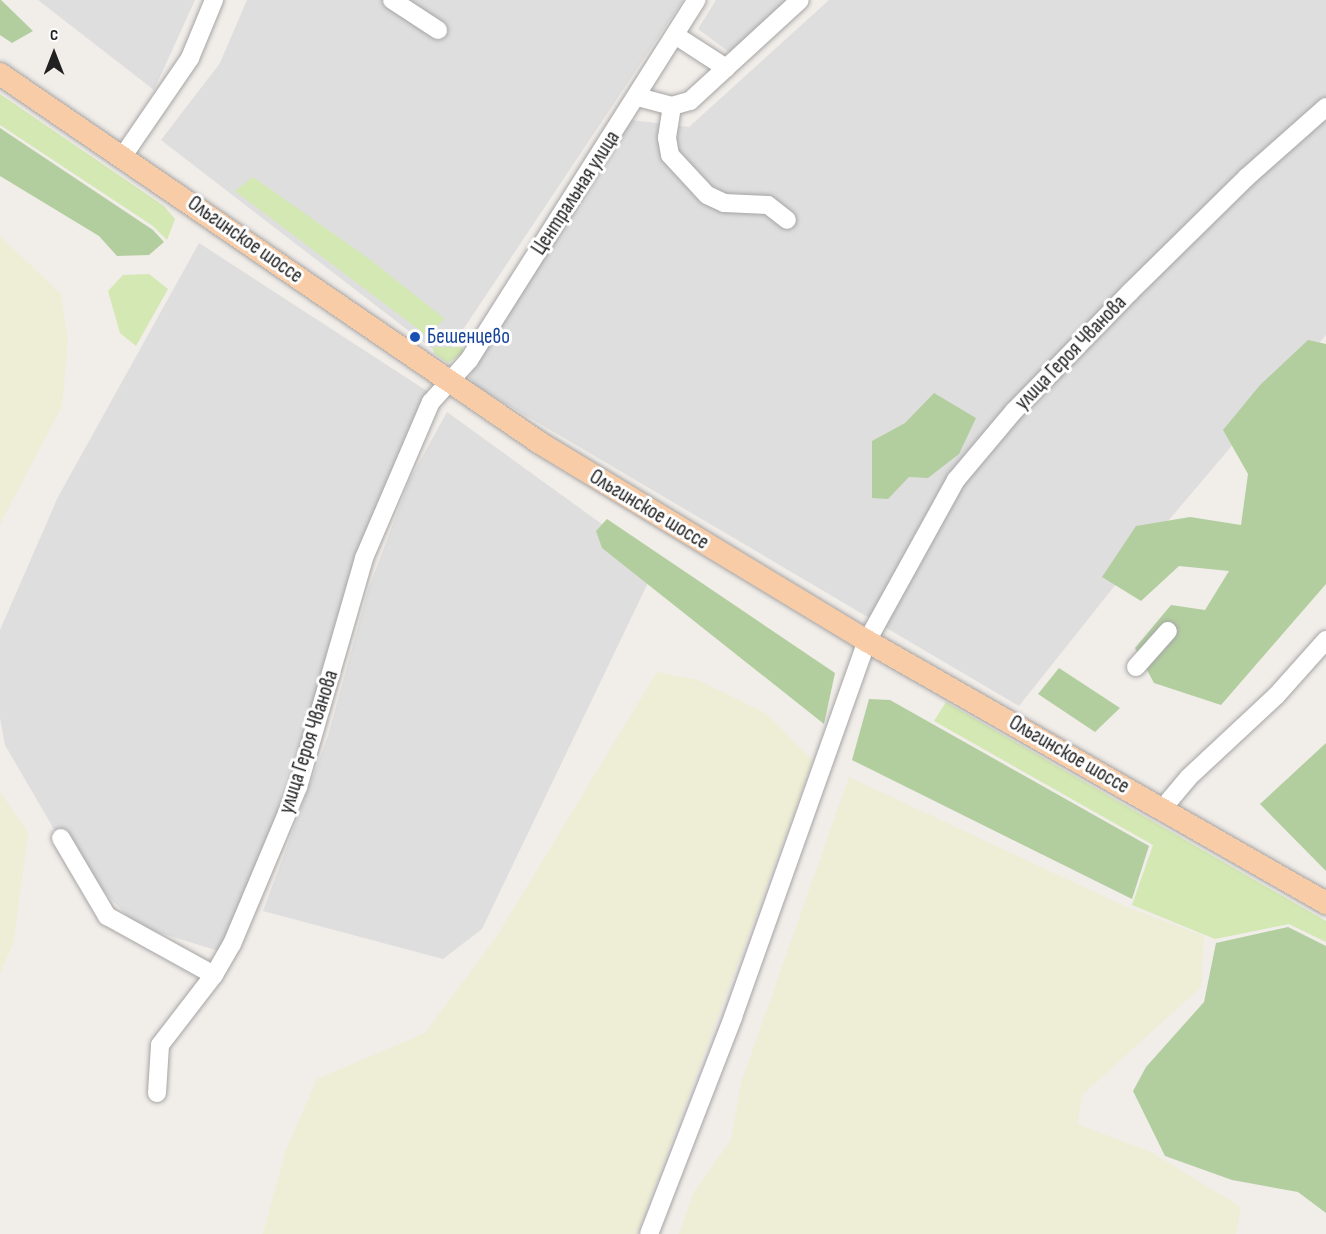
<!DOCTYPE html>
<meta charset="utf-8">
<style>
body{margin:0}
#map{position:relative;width:1326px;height:1234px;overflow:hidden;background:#f1ede9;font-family:"Sofia Sans Condensed",sans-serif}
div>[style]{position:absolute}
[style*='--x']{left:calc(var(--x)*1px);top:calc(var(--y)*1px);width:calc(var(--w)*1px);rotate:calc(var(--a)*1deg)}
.residential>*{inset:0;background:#dfdede}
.farmland>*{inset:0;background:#eeedd5}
.grass>*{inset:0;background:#d3e8b2}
.forest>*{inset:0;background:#b2ce9f}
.roads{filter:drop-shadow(0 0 2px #a5a5a5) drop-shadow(0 0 2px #a5a5a5)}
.minor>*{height:18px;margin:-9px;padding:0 9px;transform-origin:9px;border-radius:9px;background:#fff}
.major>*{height:22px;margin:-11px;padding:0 11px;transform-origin:11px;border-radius:11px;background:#f8cca7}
.dots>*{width:16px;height:16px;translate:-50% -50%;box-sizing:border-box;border:3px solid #fff;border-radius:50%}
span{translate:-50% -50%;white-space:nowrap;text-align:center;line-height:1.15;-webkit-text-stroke:6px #fff;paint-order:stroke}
.street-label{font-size:21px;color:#212121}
.transit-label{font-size:21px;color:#164399}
.left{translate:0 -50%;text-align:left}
.north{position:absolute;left:24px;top:24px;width:60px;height:60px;-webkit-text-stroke:4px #fff;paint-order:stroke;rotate:0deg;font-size:16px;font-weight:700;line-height:24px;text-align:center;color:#212121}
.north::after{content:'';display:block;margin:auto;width:21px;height:27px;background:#212121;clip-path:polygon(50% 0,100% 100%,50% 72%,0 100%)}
</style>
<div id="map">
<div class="residential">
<i style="clip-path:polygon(38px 0,195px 0,154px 90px)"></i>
<i style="clip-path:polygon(247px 0,683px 0,444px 358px,161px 140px,220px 63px)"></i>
<i style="clip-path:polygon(716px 0,790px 0,733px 55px,698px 29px)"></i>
<i style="clip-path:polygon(829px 0,1326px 0,1326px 335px,1140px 554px,1019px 706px,474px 385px,469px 377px,631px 120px,689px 127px)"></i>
<i style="clip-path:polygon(199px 243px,430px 393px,300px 764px,219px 951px,137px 926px,69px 855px,5px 745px,0 718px,0 630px,58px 497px)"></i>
<i style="clip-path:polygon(447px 412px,657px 564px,482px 929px,443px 959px,263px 911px,328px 736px,368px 590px,410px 479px)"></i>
</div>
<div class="farmland">
<i style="clip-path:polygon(0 236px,61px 294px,68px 341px,62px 406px,0 524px)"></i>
<i style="clip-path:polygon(657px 672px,698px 680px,767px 714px,813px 761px,637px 1234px,263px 1234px,286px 1150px,317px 1079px,425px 1033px,497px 936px)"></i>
<i style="clip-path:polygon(849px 777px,1124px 906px,1204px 936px,1201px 987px,1082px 1095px,1077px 1124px,1151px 1152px,1241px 1207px,1236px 1234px,679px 1234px,694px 1192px,731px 1140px,741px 1083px)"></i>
<i style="clip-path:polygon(0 792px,28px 832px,14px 941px,0 974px)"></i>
</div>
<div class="grass">
<i style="clip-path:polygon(0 94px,164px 206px,175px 219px,167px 240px,153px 226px,0 125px)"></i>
<i style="clip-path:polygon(253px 177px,368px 258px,445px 319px,426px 335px,235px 191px)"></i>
<i style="clip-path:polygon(149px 274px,168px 289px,136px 346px,120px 333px,108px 291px,123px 275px)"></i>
<i style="clip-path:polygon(433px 347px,462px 347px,464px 352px,448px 363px,434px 353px)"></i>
<i style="clip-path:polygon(946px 702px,1326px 921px,1326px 942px,1289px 924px,1215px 939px,1132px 905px,1153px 845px,934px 721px)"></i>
</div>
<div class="forest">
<i style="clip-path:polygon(0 0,1px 0,33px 31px,12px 43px,0 35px)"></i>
<i style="clip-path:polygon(0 128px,153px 230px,164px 242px,149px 255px,117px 256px,99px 236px,0 176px)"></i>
<i style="clip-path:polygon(1308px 340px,1326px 344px,1326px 584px,1221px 705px,1154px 683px,1135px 648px,1171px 605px,1205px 610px,1229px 571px,1179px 566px,1141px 601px,1102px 577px,1136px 526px,1190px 517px,1241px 525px,1248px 474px,1223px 430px,1260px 385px)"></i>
<i style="clip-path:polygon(934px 393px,976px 418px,959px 454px,928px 478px,909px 477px,888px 499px,872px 498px,872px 441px,905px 423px)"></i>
<i style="clip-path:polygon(607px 519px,835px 673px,824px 724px,602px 548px,596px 531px)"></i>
<i style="clip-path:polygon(1059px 668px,1120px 708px,1095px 732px,1038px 694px)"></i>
<i style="clip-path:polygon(869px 699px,890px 700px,1149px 846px,1132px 899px,852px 760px)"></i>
<i style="clip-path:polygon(1326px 743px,1326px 871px,1260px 804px)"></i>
<i style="clip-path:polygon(1288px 927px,1326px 946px,1326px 1213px,1298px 1192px,1232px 1180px,1165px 1156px,1133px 1091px,1146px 1067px,1204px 1002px,1216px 943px)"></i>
</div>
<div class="roads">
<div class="minor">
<i style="--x:392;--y:0;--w:55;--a:33.1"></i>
<i style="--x:675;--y:35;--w:61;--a:32.9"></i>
<i style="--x:726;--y:68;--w:100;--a:-42.6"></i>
<i style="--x:638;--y:97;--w:35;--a:15"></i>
<i style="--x:672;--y:106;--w:19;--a:-16"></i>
<i style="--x:690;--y:101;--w:49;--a:-42.5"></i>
<i style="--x:672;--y:106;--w:32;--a:99"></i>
<i style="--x:667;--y:138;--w:17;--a:80"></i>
<i style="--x:670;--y:155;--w:54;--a:47.2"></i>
<i style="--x:707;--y:195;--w:19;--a:25"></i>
<i style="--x:724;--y:203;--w:44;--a:2.6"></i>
<i style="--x:768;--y:205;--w:24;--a:38"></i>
<i style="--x:123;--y:156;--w:119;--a:-55.6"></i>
<i style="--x:190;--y:58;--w:63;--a:-67.5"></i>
<i style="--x:1136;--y:667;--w:48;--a:-48.4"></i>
<i style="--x:1163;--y:808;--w:40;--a:-50"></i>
<i style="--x:1189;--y:777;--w:119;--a:-43"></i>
<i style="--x:1276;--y:696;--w:75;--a:-48.2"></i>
<i style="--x:61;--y:838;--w:91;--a:59.5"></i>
<i style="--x:107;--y:916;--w:122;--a:28.9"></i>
<i style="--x:157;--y:1093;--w:48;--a:-86.4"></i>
<i style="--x:160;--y:1045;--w:88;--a:-52.4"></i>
<i style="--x:214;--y:975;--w:36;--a:-60"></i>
<i style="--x:232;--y:944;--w:170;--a:-67.2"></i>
<i style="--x:298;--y:787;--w:238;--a:-73.9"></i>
<i style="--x:364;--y:558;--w:170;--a:-66.8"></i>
<i style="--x:431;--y:402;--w:57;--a:-47.9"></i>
<i style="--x:469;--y:360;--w:426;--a:-57.7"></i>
<i style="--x:649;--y:1234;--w:233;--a:-68.8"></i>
<i style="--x:733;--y:1017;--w:399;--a:-70.4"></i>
<i style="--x:867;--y:641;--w:184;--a:-61.1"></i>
<i style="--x:956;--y:480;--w:90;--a:-50"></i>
<i style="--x:1014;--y:411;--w:166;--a:-45.7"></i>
<i style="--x:1130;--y:292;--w:164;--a:-44.5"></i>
<i style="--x:1247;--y:177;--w:106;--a:-41.5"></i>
</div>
<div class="major">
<i style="--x:0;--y:74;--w:654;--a:34.35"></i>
<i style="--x:540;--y:443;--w:382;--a:31.2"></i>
<i style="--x:867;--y:641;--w:529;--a:29.72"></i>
</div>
</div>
<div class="dots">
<i style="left:415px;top:337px;background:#1a4fb4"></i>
</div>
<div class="street-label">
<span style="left:576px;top:193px;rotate:-57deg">Центральная улица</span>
<span style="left:245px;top:240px;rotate:35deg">Ольгинское шоссе</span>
<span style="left:1071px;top:353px;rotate:-46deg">улица Героя Чванова</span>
<span style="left:649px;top:510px;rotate:31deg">Ольгинское шоссе</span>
<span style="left:309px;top:742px;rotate:-72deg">улица Героя Чванова</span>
<span style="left:1069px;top:755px;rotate:30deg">Ольгинское шоссе</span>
</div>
<div class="transit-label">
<span class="left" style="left:427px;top:337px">Бешенцево</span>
</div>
<div class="north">С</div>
</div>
